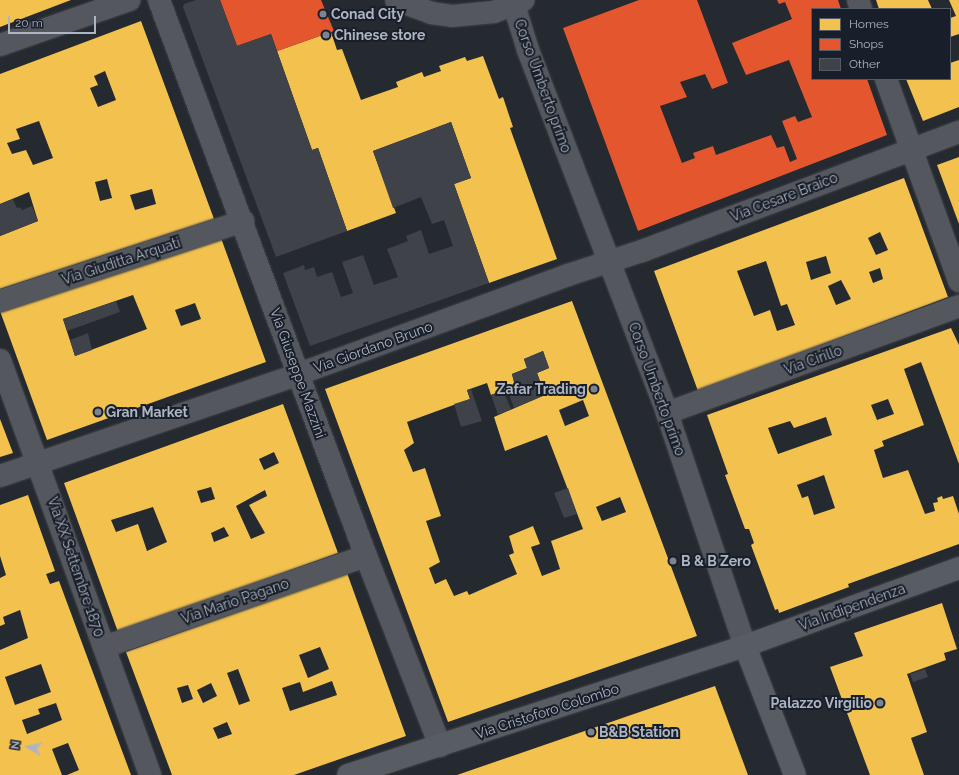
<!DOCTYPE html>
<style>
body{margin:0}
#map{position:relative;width:959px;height:775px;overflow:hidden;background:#252930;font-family:Raleway,sans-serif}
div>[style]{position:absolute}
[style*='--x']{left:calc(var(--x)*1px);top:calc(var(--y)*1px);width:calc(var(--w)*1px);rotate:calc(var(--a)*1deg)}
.homes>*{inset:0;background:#f2c14e}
.shops>*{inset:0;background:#e4572e}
.building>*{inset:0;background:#3f4248}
.roads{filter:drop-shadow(0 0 1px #404449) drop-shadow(0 0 1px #404449)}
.street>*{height:22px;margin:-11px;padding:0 11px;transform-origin:11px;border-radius:11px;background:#54575e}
.secondary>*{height:22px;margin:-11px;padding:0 11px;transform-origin:11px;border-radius:11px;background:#585c63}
.dots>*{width:11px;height:11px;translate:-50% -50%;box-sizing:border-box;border:2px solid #191f2a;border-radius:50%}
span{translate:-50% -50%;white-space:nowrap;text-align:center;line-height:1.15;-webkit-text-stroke:4px #191f2a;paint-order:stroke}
.poi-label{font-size:14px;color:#adb5c2;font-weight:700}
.left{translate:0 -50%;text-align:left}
.right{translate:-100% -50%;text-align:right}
.street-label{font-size:14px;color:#adb5c2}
.legend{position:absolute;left:811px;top:8px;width:140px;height:72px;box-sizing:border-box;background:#191f2a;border:1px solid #545b67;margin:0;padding:5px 7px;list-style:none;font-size:12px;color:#adb5c2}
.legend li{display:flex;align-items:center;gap:8px;height:20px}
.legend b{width:20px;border:1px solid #545b67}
.north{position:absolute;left:8px;top:727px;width:40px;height:40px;-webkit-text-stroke:3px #191f2a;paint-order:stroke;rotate:279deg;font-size:11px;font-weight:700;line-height:16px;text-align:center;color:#adb5c2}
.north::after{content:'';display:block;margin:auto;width:14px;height:18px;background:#adb5c2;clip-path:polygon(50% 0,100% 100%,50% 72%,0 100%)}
.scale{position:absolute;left:8px;top:16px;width:88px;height:18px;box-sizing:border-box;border:2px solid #adb5c2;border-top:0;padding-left:5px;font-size:12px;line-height:14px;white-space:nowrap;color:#adb5c2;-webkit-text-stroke:3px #191f2a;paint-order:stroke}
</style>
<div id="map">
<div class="homes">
<i style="clip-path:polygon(0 0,71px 0,0 27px)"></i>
<i style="clip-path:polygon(876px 0,928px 0,932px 9px,879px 9px)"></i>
<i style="clip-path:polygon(949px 0,959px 0,959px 34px,950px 37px,950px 18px,956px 16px)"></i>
<i style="clip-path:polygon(evenodd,141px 21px,214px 219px,0 289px,0 236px,38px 221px,29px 192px,0 204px,0 74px,141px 21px,105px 71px,116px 100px,98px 107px,90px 88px,98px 85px,94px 76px,105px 71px,141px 21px,39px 121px,53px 158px,33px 165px,26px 150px,12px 154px,7px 143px,20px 139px,16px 129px,39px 121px,141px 21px,107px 179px,112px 198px,100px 201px,95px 182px,107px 179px,141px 21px,152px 189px,156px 204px,135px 210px,130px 195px,152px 189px)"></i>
<i style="clip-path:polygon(331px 32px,337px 50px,342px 49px,361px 100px,398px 87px,396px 82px,422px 72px,424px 77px,441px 71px,439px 66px,465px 57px,467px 61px,483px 56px,499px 99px,503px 97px,513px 127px,510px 128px,557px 259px,489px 283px,454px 184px,471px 178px,451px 122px,373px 151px,396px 213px,347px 231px,318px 148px,312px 150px,277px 51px)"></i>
<i style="clip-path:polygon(959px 60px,959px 107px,923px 121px,906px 79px,950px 79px,950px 63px)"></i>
<i style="clip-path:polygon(959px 157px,959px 224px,937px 165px)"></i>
<i style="clip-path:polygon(evenodd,904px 178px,948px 297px,698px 391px,654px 271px,904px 178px,880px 232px,888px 250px,876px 255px,868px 238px,880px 232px,904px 178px,826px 256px,831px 273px,811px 280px,806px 262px,826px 256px,904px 178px,766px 261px,781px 306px,787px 304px,795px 325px,777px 331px,770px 310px,754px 316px,737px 271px,766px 261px,904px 178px,880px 268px,883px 279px,873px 283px,869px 272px,880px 268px,904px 178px,841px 280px,851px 299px,836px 305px,828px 286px,841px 280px)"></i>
<i style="clip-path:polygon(evenodd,221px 238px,266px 362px,47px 440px,0 311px,221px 238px,133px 295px,147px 329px,75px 356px,63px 319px,133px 295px,221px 238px,195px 303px,201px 319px,181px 326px,175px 310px,195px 303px)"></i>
<i style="clip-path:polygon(evenodd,572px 301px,697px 636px,448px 722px,325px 389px,572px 301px,543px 351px,549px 368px,537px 373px,545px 395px,494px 417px,505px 451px,547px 435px,583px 529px,551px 541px,560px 569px,542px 576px,531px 547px,540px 544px,533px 526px,509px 536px,514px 553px,509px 555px,517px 574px,469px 595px,467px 591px,454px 596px,446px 579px,435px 584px,429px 568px,440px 562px,426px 521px,441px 516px,425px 468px,413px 472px,404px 450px,414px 443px,407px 422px,470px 399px,467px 390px,487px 383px,491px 395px,515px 386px,512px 374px,527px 368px,524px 359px,543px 351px,572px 301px,583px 400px,589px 416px,565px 426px,559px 410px,583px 400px,572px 301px,620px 497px,626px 512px,602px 521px,596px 507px,620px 497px)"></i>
<i style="clip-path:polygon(evenodd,951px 328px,959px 345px,959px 464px,921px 362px,904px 369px,924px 425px,882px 441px,884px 446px,874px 450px,883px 478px,908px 470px,925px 514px,935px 511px,933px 503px,938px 502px,937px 498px,942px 496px,943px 499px,953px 496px,959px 514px,959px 544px,848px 584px,849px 587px,779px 613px,778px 609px,775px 610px,751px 545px,754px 543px,749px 529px,745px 529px,725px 475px,728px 474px,707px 415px,951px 328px,888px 399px,894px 414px,877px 420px,871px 405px,888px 399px,951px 328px,826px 417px,832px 435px,778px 454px,768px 428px,790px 421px,794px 428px,826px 417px,951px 328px,824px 475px,835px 508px,814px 515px,808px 496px,802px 498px,797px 485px,824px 475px)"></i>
<i style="clip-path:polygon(evenodd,283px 404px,338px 553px,118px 632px,64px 483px,283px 404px,274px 452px,279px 463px,264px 470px,259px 459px,274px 452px,283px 404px,211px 487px,215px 499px,201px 503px,197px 491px,211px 487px,283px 404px,265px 490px,267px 496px,249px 505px,265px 533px,251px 539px,236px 506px,265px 490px,283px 404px,153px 507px,167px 542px,147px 551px,138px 524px,116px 532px,111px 520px,153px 507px,283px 404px,224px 527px,229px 536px,214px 542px,211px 533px,224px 527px)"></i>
<i style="clip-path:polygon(0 419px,13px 453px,0 457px)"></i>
<i style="clip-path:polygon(evenodd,28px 495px,55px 571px,46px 574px,50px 584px,59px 581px,131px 775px,67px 775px,79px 770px,68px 743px,52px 749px,62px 775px,0 775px,0 650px,28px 638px,20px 610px,3px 617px,5px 624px,0 626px,0 578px,6px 575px,0 556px,0 505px,28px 495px,41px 664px,51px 692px,15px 705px,5px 677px,41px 664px,28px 495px,56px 703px,62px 720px,27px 734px,22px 720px,40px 714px,38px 709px,56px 703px)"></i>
<i style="clip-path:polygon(evenodd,347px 573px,406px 736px,294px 775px,172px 775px,126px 652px,347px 573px,320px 647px,329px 669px,308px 678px,299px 655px,320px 647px,347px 573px,238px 669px,250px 701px,239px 705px,227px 673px,238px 669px,347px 573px,332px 681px,337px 695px,290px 711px,282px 688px,300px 682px,303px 692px,332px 681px,347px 573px,211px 683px,217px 696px,203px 703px,197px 690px,211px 683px,347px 573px,188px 685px,193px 699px,182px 703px,177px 688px,188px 685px,347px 573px,227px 722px,232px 734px,218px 739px,213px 728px,227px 722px)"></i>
<i style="clip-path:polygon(942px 603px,957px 649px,944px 653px,946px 660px,907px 674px,927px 732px,911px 738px,924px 775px,870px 775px,830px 667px,863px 656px,854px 633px)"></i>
<i style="clip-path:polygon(715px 686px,748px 775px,457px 775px)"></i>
</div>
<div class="shops">
<i style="clip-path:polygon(220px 0,321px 0,334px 31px,277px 51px,271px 34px,237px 46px)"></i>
<i style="clip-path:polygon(639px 0,697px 0,728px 83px,712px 89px,705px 74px,680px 82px,687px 97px,660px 106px,682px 163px,695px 158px,693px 153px,713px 146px,716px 155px,771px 135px,777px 148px,784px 146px,790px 162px,797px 159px,782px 121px,795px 116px,798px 122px,812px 117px,789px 60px,746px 75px,732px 43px,792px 19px,785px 2px,779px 4px,777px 0,838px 0,841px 9px,812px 9px,812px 79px,867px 79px,887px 135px,638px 231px,563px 28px)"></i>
</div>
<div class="building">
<i style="clip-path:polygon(196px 0,220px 0,237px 46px,271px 34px,312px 150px,318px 148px,347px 231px,276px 257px,183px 7px,184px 4px)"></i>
<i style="clip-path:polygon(451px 122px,471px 178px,454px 184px,489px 283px,310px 346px,283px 273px,304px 265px,305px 270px,314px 267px,317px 277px,332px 272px,341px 297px,353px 293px,342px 262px,363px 255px,374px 285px,398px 277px,387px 249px,408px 241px,406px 236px,421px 230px,429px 254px,453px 246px,444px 220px,432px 224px,421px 197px,393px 208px,373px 151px)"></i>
<i style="clip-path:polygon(13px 199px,17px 208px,20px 207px,22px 210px,32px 206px,38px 221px,0 236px,0 204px)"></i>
<i style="clip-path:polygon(116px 301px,120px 312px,67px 331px,63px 319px)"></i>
<i style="clip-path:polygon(88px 333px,92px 350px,75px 356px,70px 340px)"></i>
<i style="clip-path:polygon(543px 351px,549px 368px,537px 373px,545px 395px,514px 408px,507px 389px,515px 386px,512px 374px,527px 368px,524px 359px)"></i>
<i style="clip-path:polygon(471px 389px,482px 421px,461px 427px,454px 404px,470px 399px,467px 390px)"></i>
<i style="clip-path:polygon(503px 390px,511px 409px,498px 415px,491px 395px)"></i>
<i style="clip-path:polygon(568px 488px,577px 514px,564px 518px,554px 493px)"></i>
<i style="clip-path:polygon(925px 669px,928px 677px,913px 682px,910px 674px)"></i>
</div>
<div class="roads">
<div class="street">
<i style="--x:159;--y:0;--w:593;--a:69.58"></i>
<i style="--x:366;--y:556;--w:204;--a:68.7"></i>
<i style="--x:396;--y:0;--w:37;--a:20"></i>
<i style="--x:431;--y:13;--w:21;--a:8"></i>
<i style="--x:452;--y:16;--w:42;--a:-5.4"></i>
<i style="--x:494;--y:12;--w:32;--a:-22"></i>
<i style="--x:858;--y:0;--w:9;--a:72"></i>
<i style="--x:514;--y:5;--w:47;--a:72.7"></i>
<i style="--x:528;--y:50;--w:389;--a:69"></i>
<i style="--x:667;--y:413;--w:246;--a:71.5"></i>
<i style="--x:0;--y:45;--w:137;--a:-19.2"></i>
<i style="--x:886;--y:79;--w:215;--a:70.1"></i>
<i style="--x:0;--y:301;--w:256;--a:-18.2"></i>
<i style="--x:0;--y:360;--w:441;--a:70.1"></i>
<i style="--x:667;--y:413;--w:311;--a:-20.1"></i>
<i style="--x:0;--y:476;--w:316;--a:-18.8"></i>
<i style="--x:299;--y:374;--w:287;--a:-20.2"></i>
<i style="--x:568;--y:275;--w:78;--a:-18"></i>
<i style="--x:642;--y:251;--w:339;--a:-20.6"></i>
<i style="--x:104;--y:647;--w:277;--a:-19.2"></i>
</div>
<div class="secondary">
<i style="--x:745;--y:646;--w:138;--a:68.8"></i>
<i style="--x:348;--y:775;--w:417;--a:-18"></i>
<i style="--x:745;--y:646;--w:228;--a:-20"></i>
</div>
</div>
<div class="dots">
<i style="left:323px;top:14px;background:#7d848f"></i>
<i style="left:326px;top:35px;background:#7d848f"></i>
<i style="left:594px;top:389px;background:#7d848f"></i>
<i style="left:98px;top:412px;background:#7d848f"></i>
<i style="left:673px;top:561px;background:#7d848f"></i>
<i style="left:880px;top:703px;background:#7d848f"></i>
<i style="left:591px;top:732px;background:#7d848f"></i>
</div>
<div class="poi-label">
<span class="left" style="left:331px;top:14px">Conad City</span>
<span class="left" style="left:334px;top:35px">Chinese store</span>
<span class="right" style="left:586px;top:389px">Zafar Trading</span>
<span class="left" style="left:106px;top:412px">Gran Market</span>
<span class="left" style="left:681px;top:561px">B &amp; B Zero</span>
<span class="right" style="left:872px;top:703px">Palazzo Virgilio</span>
<span class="left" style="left:599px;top:732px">B&amp;B Station</span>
</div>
<div class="street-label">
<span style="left:543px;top:86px;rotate:70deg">Corso Umberto primo</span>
<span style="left:784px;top:197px;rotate:-21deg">Via Cesare Braico</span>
<span style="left:121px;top:261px;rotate:-18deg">Via Giuditta Arquati</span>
<span style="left:373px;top:347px;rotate:-20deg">Via Giordano Bruno</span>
<span style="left:813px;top:360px;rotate:-20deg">Via Cirillo</span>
<span style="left:298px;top:373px;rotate:70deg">Via Giuseppe Mazzini</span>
<span style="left:657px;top:389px;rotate:70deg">Corso Umberto primo</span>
<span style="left:76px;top:567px;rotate:71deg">Via XX Settembre 1870</span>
<span style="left:235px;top:601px;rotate:-19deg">Via Mario Pagano</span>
<span style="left:852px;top:607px;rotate:-20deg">Via Indipendenza</span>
<span style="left:547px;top:711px;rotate:-18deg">Via Cristoforo Colombo</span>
</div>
<ul class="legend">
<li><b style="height:11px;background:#f2c14e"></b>Homes</li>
<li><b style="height:11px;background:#e4572e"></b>Shops</li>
<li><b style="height:11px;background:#3f4248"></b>Other</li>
</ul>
<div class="north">N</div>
<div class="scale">20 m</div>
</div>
